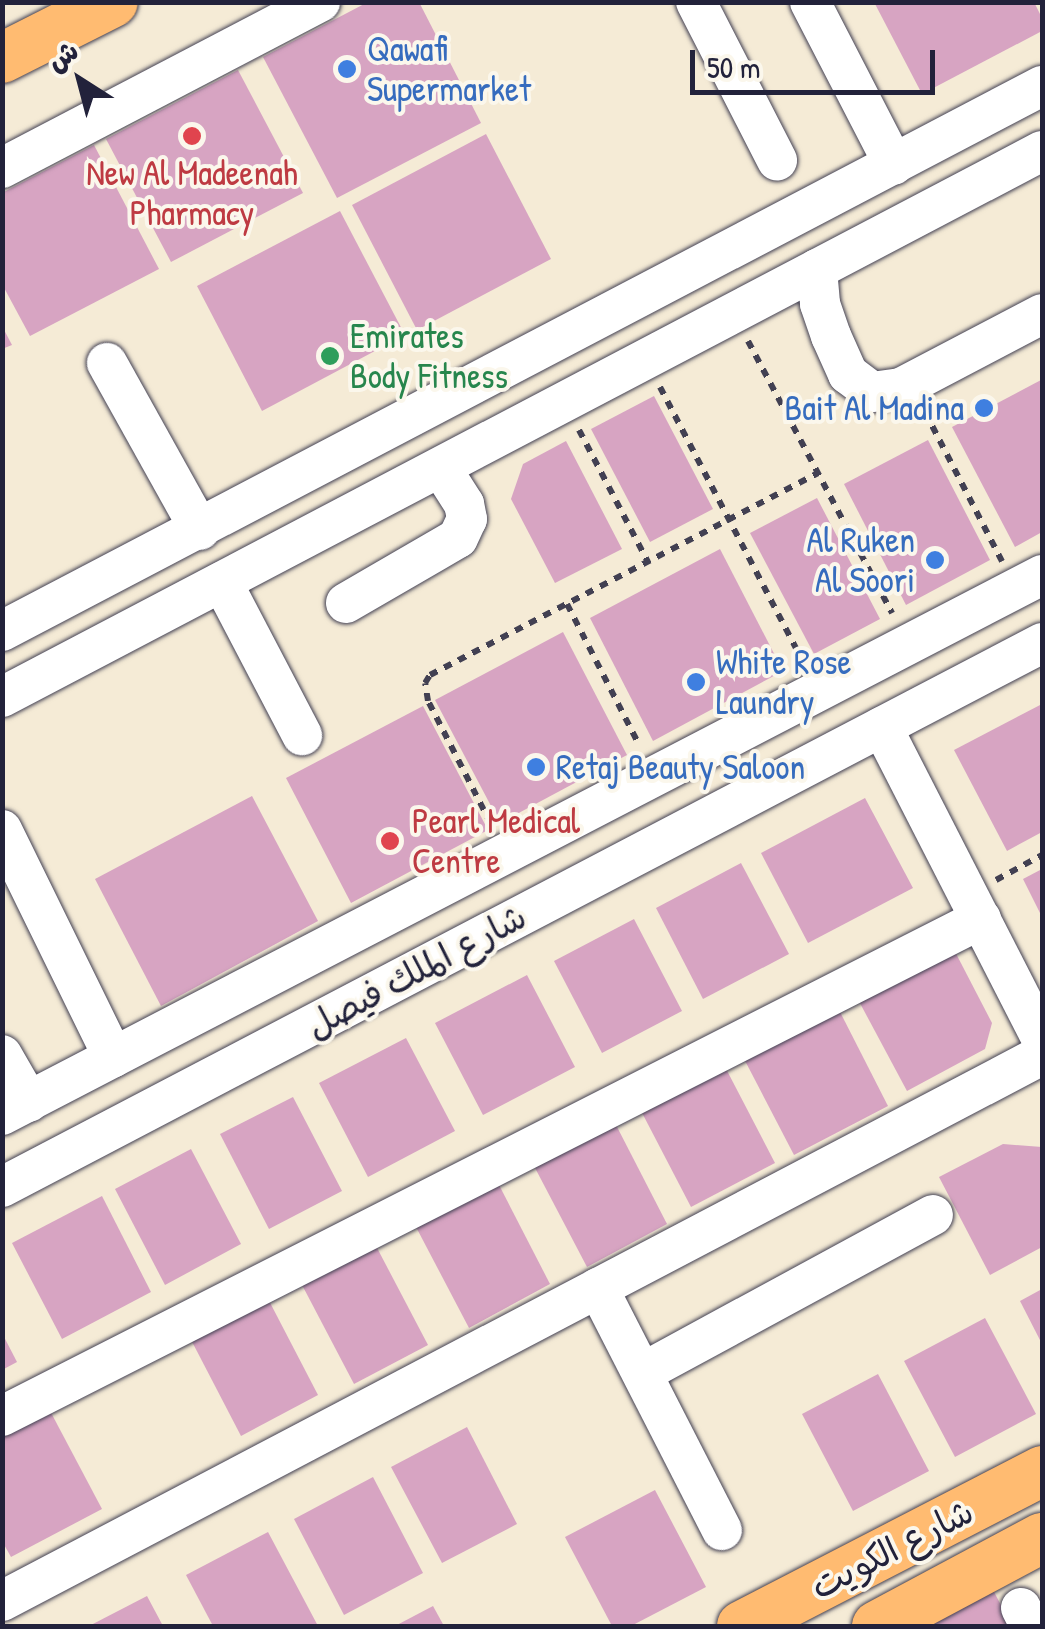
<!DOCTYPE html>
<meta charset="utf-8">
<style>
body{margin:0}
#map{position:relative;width:1045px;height:1629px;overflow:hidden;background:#f5ebd6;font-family:"Patrick Hand","Playpen Sans Arabic",sans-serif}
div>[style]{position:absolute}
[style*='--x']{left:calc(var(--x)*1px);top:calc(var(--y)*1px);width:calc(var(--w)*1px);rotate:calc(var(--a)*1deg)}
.building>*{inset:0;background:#d7a4c2}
.path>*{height:6px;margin-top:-3px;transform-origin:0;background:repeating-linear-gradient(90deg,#424052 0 8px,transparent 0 16px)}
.roads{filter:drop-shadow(0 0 2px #424052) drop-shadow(0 0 2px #424052)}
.minor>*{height:40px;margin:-20px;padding:0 20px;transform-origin:20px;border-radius:20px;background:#fff}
.major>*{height:50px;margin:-25px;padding:0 25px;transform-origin:25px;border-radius:25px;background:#ffbb71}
.dots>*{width:28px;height:28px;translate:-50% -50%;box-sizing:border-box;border:5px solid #fbf7ec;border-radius:50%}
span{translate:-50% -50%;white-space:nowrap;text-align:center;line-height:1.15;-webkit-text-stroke:8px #fbf7ec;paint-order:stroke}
.shop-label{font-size:35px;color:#366cbe}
.left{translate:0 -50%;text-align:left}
.right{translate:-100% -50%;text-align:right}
.health-label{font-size:35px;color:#be3a42}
.leisure-label{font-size:35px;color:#27864d}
.street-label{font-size:35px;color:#22223b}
.frame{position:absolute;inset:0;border:5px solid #22223b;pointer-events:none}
.north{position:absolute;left:30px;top:30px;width:100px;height:100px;-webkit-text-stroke:8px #fbf7ec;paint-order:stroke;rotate:324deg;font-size:28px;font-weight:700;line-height:40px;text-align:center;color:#22223b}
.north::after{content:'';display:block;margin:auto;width:35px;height:45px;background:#22223b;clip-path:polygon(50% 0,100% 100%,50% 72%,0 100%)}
.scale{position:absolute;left:690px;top:50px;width:245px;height:45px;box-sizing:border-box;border:5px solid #22223b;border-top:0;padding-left:12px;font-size:30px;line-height:35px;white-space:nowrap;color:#22223b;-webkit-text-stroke:8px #fbf7ec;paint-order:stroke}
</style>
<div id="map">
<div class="building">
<i style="clip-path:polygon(368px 2px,419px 2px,481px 123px,337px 198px,263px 57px)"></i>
<i style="clip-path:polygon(874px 2px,1034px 2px,1042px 18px,1042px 31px,922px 94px)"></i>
<i style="clip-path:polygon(238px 70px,303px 193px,171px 262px,106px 139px)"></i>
<i style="clip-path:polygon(486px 134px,551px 259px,417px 330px,352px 205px)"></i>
<i style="clip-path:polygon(94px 145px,159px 269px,30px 336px,2px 284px,2px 193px)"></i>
<i style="clip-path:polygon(340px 211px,405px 335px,262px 411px,197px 286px)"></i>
<i style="clip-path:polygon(2px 326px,12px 345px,2px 349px)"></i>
<i style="clip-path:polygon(1041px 380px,1042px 532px,1015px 547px,952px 427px)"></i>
<i style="clip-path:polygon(654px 396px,713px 509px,650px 542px,591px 429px)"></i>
<i style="clip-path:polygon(928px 440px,990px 560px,906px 605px,844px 484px)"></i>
<i style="clip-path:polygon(566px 441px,622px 549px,555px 583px,511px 499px,523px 464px)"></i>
<i style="clip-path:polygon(817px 498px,880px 619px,814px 654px,750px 533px)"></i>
<i style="clip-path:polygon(720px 549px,783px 671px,653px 741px,590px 618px)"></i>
<i style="clip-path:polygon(563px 632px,627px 755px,500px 823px,435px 700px)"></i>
<i style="clip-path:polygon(1042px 704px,1042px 832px,1007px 851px,954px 750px)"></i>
<i style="clip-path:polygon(423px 706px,488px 830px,351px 903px,286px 778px)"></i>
<i style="clip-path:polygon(252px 796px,318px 921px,161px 1006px,95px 879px)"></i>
<i style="clip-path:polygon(865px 798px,913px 888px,808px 943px,761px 853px)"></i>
<i style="clip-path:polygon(741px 863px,789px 954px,703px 999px,656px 908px)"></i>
<i style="clip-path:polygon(1042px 869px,1042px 917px,1023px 879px)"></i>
<i style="clip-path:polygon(634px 919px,682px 1011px,602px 1053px,554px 961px)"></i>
<i style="clip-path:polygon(950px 942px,992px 1023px,985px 1049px,907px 1091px,854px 992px)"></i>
<i style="clip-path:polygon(527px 975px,575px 1067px,483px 1115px,435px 1023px)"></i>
<i style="clip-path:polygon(837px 1006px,888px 1106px,794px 1155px,742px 1055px)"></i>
<i style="clip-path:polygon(406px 1038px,455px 1131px,368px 1177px,319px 1083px)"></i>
<i style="clip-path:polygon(723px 1063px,775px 1163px,691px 1207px,639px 1107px)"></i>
<i style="clip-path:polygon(293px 1097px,342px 1191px,269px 1229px,220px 1134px)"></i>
<i style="clip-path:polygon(615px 1123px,667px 1224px,587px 1267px,534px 1166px)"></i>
<i style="clip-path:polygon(1003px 1144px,1042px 1147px,1042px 1247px,990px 1275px,939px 1177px)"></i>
<i style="clip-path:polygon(191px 1149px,241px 1244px,165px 1285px,115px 1189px)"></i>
<i style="clip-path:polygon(498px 1183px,550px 1284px,469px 1328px,416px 1227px)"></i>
<i style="clip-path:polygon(102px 1196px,151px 1292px,62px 1339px,12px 1243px)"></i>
<i style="clip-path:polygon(375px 1244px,428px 1345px,354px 1384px,301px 1283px)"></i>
<i style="clip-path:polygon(1042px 1289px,1042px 1344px,1020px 1301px)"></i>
<i style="clip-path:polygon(265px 1293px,318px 1395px,241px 1436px,188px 1334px)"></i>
<i style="clip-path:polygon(985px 1318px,1036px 1414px,955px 1457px,904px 1361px)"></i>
<i style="clip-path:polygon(2px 1333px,17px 1362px,2px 1370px)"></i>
<i style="clip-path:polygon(878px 1374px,929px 1471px,853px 1511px,802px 1414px)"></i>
<i style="clip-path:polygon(48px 1407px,102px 1509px,11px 1557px,2px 1541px,2px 1431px)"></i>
<i style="clip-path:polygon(467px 1427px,517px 1524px,442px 1563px,391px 1467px)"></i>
<i style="clip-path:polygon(373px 1477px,423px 1573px,344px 1615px,294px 1519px)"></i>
<i style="clip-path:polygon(655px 1490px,706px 1587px,631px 1626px,612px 1626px,565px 1537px)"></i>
<i style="clip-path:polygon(268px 1532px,318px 1626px,213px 1626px,186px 1575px)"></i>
<i style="clip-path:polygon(993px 1590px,1012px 1626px,924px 1626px)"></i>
<i style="clip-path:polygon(147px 1596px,163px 1626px,89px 1626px)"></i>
<i style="clip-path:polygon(433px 1606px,444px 1626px,395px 1626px)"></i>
</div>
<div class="path">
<i style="--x:748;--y:341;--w:308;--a:62.1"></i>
<i style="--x:660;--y:387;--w:308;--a:62.5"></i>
<i style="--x:925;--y:412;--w:168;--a:62.7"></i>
<i style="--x:579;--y:430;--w:149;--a:62.4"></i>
<i style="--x:567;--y:604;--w:158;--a:62.9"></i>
<i style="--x:491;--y:824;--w:138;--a:-117.1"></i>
<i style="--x:428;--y:701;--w:18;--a:-99"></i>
<i style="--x:425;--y:683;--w:9;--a:-58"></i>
<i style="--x:430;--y:675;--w:437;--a:-27.5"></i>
<i style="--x:996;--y:880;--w:52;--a:-28.5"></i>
</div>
<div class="roads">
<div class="minor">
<i style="--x:696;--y:2;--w:178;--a:62.9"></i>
<i style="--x:810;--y:2;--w:183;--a:62.7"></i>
<i style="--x:2;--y:168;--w:359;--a:-27.6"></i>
<i style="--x:817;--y:269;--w:35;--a:85"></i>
<i style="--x:820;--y:304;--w:34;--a:71"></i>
<i style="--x:831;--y:336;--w:42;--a:65.9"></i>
<i style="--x:848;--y:374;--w:30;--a:37"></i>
<i style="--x:872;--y:392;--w:29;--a:-8"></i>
<i style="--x:901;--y:388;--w:159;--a:-27.7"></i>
<i style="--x:107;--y:363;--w:191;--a:60.9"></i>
<i style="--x:222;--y:582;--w:173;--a:62.4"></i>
<i style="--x:346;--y:603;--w:129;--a:-30.1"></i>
<i style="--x:458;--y:538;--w:21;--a:-65"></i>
<i style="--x:467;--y:519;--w:15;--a:-101"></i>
<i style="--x:464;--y:504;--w:43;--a:-122.6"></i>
<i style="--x:2;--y:631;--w:1174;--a:-27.66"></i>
<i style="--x:2;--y:697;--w:1175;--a:-27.7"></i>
<i style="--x:882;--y:727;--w:352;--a:62.9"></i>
<i style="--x:2;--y:830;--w:253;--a:63.9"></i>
<i style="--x:2;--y:1055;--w:54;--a:60.1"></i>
<i style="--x:2;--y:1115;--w:1172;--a:-27.44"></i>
<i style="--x:2;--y:1187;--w:1174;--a:-27.61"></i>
<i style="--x:598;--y:1288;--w:272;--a:62.9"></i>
<i style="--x:642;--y:1373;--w:331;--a:-28.5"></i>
<i style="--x:2;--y:1416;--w:1098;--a:-26.92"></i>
<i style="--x:2;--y:1601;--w:1175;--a:-27.7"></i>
<i style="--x:1021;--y:1608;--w:20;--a:63"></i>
</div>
<div class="major">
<i style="--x:2;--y:58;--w:124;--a:-26.8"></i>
<i style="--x:742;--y:1626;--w:338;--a:-27.3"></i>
<i style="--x:877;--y:1626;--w:187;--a:-28.1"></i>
</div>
</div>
<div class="dots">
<i style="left:347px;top:69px;background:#3f7fe0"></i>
<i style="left:192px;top:136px;background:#e0444e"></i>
<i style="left:330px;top:356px;background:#2e9e5b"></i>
<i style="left:984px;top:408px;background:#3f7fe0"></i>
<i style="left:935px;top:560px;background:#3f7fe0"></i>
<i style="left:696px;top:682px;background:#3f7fe0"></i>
<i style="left:536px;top:767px;background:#3f7fe0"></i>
<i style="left:390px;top:841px;background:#e0444e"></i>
</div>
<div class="shop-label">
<span class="left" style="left:367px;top:69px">Qawafi<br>Supermarket</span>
<span class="right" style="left:964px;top:408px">Bait Al Madina</span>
<span class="right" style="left:915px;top:560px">Al Ruken<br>Al Soori</span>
<span class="left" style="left:716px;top:682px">White Rose<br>Laundry</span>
<span class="left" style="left:556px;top:767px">Retaj Beauty Saloon</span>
</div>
<div class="health-label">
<span style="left:192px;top:193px">New Al Madeenah<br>Pharmacy</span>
<span class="left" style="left:412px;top:841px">Pearl Medical<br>Centre</span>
</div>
<div class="leisure-label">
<span class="left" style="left:350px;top:356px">Emirates<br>Body Fitness</span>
</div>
<div class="street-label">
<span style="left:416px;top:971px;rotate:-28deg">شارع الملك فيصل</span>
<span style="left:892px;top:1549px;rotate:-27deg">شارع الكويت</span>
</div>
<div class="frame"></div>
<div class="north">ش</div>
<div class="scale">50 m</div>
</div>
